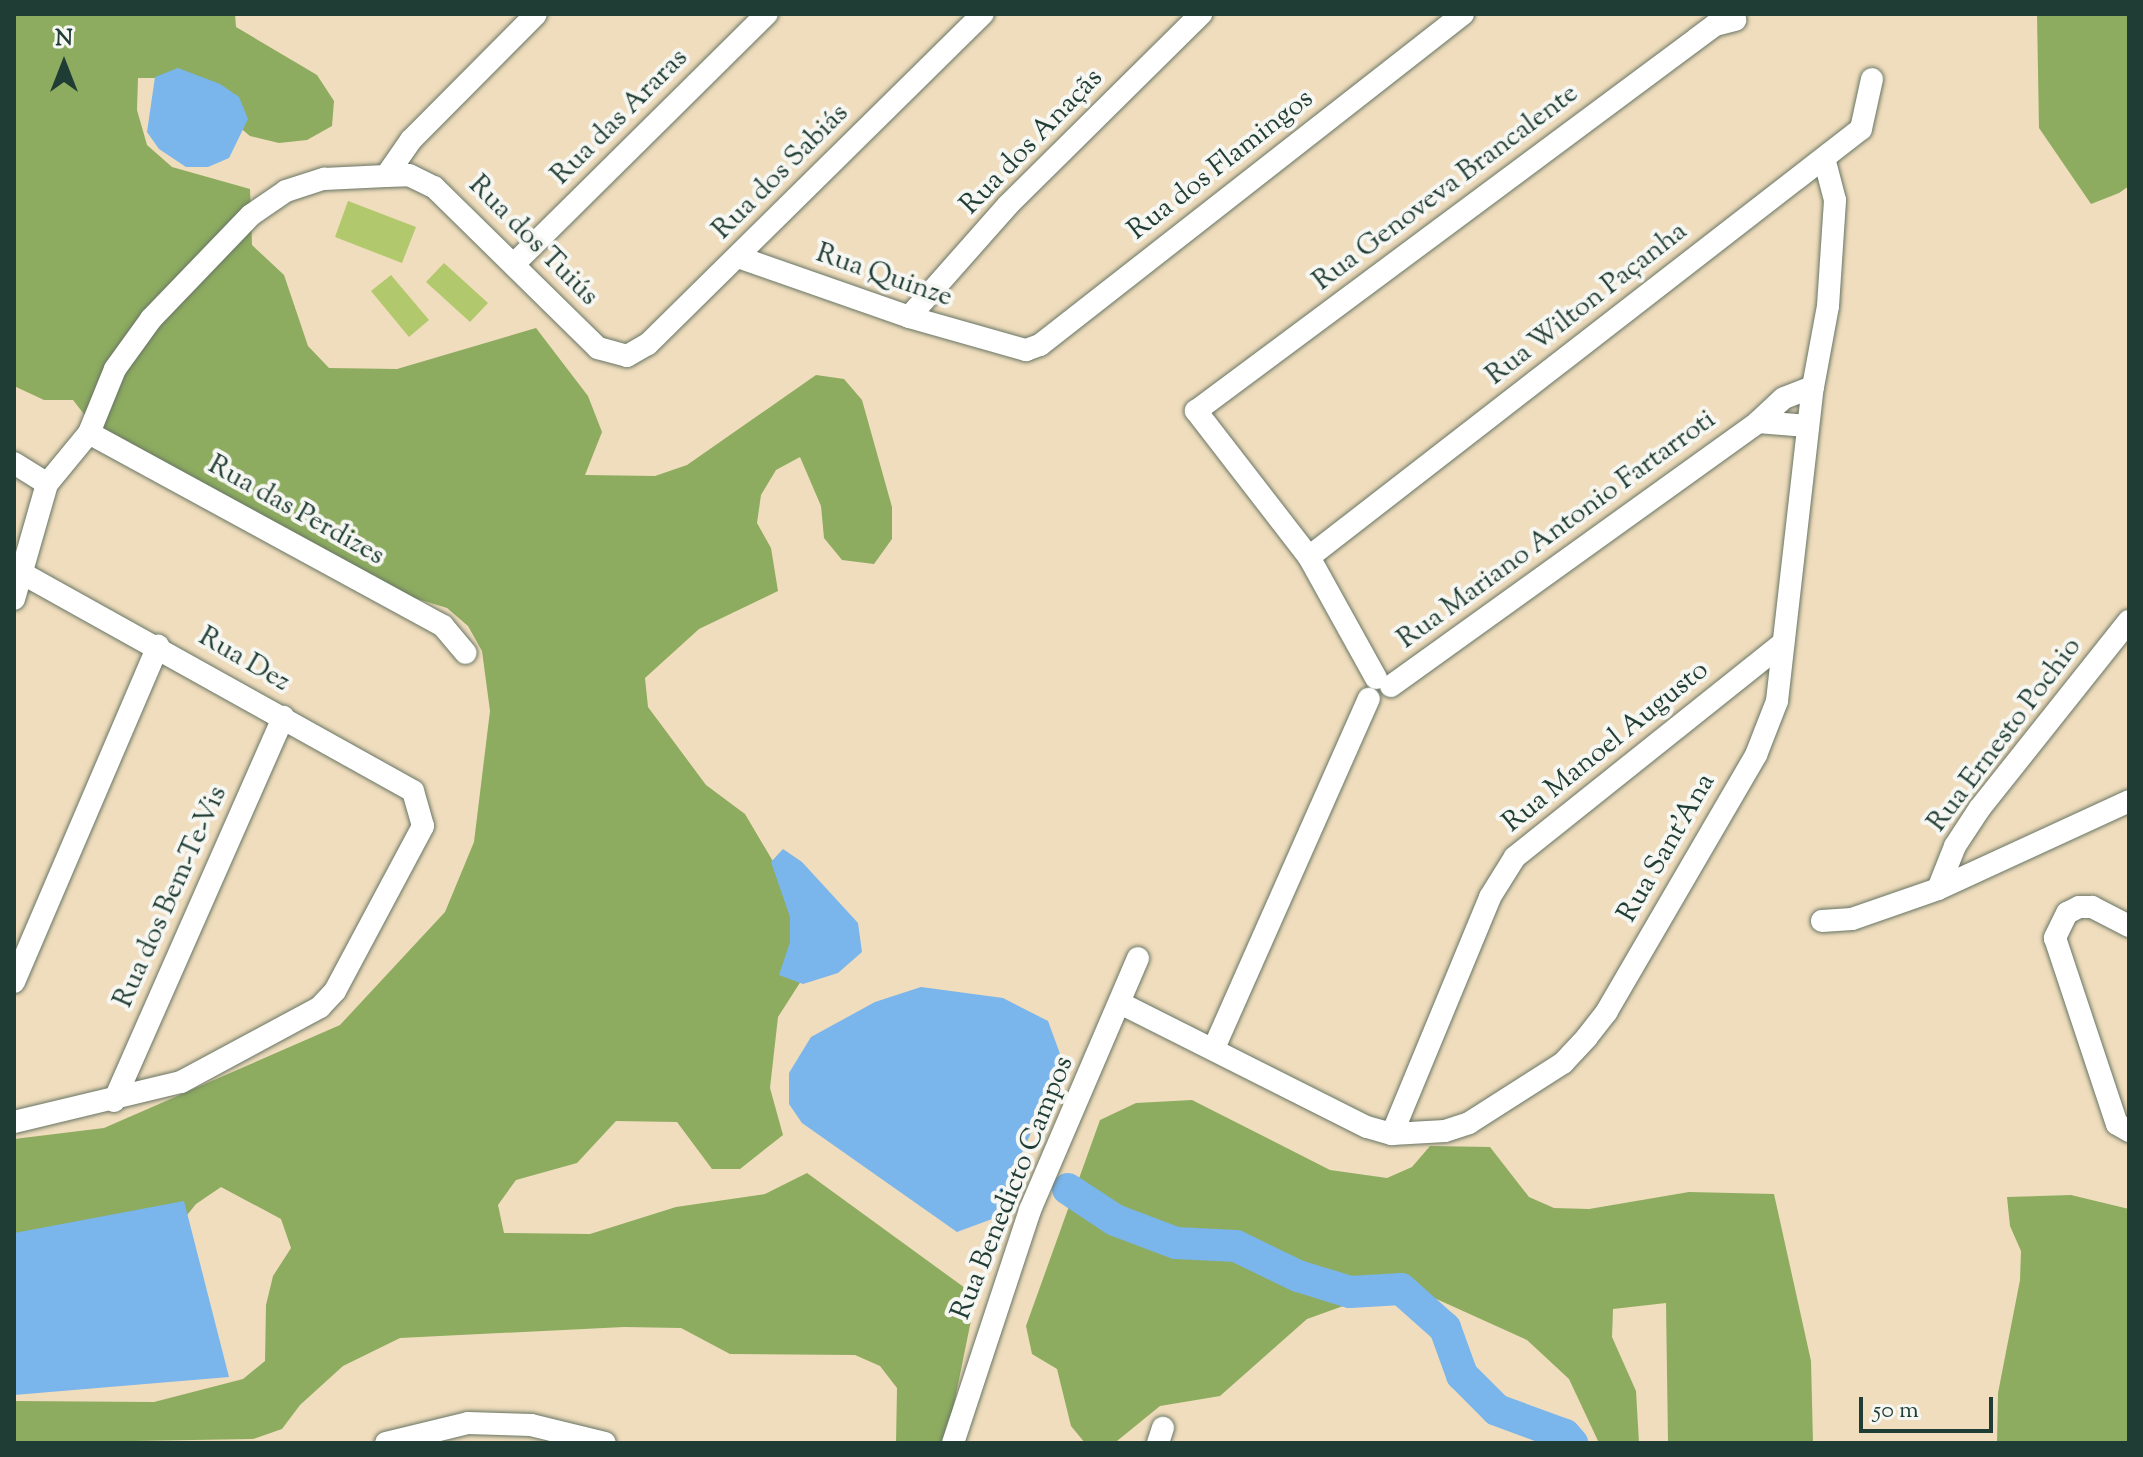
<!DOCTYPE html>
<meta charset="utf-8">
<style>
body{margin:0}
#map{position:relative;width:2143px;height:1457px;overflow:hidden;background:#f0ddbd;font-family:"Sorts Mill Goudy",serif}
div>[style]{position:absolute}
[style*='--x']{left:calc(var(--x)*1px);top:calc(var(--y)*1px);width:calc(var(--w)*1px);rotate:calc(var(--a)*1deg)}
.green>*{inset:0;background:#b2c86c}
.forest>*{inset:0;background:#8dac60}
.water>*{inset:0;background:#7ab5eb}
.river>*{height:32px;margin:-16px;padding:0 16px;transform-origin:16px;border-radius:16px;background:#7ab5eb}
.roads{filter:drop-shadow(0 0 2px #687564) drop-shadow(0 0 2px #687564)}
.minor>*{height:22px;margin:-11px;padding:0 11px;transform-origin:11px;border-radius:11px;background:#fff}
span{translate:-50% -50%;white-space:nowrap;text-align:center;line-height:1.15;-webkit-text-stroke:8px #f6f6f2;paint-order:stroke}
.street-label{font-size:28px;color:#1f3d34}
.frame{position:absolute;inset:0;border:16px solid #1f3d34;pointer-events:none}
.north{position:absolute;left:24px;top:24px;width:80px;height:80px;-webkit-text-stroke:6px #f6f6f2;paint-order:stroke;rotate:0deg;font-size:22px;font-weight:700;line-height:32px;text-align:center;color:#1f3d34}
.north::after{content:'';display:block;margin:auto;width:28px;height:36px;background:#1f3d34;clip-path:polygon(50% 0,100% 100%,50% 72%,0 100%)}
.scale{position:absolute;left:1859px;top:1397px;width:134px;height:36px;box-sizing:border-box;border:4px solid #1f3d34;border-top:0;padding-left:10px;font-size:24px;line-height:28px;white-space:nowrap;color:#1f3d34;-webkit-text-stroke:6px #f6f6f2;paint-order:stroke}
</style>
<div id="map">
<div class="green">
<i style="clip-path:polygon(348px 201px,416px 227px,402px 263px,335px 237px)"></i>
<i style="clip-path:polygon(444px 263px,488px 303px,470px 322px,426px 282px)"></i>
<i style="clip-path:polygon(391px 275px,429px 320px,409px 337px,371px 291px)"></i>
</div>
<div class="forest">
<i style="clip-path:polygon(14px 14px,235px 14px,236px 27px,317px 75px,334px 101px,332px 126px,307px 140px,279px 143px,250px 136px,194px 89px,166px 78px,138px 78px,137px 110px,147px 145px,172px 167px,250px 189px,252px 245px,284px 275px,308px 346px,329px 368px,397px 369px,536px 328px,588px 396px,602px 432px,585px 475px,655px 476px,687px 465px,816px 375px,844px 379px,862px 400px,892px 507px,892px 539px,874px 564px,842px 560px,824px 538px,821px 506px,800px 457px,776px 470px,761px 495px,757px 523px,771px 548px,778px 591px,699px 629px,645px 678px,648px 707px,706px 785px,745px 814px,800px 907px,810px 967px,778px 1017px,770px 1088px,783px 1135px,740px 1169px,712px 1169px,677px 1122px,616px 1121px,577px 1163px,516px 1180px,498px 1205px,504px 1233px,590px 1234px,676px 1207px,765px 1194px,807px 1173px,976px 1296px,946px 1443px,896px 1443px,897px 1388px,880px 1366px,855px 1355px,730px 1354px,681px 1328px,624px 1327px,400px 1338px,343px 1366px,300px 1405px,282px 1429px,253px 1439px,14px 1443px,14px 1401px,154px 1402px,243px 1379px,265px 1361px,266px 1305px,273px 1276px,291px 1248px,281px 1219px,221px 1187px,196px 1204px,170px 1236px,14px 1287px,14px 1139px,104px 1128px,340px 1025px,445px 912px,474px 842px,490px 711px,482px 651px,468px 626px,447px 608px,411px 597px,101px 436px,73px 400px,44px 400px,14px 386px)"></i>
<i style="clip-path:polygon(2037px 14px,2129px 14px,2129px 186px,2119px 193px,2091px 204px,2039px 128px)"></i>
<i style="clip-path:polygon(1192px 1100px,1330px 1170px,1387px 1178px,1412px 1167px,1430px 1146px,1490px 1147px,1529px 1197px,1554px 1208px,1589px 1209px,1689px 1192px,1774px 1194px,1811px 1361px,1813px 1443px,1668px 1443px,1666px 1303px,1613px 1309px,1612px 1337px,1636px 1391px,1639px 1443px,1599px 1443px,1569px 1379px,1527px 1340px,1421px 1292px,1385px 1291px,1307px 1319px,1220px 1396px,1160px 1406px,1117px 1441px,1085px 1443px,1071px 1426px,1057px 1369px,1032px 1354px,1026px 1326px,1100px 1120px,1136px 1103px)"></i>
<i style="clip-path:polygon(2071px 1195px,2129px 1209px,2129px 1443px,1997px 1443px,1998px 1393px,2020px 1280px,2021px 1251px,2010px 1226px,2007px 1197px)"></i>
</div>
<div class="water">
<i style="clip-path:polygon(178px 68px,220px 84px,239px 97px,248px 119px,229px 158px,208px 167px,186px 167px,159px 149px,147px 132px,155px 77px)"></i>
<i style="clip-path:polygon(783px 849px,802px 862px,858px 923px,862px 952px,838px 973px,803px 984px,779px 975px,790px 942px,790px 917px,771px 862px)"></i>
<i style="clip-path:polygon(921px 987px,1003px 998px,1048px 1021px,1063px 1062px,992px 1219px,957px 1232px,802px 1123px,789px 1104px,789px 1073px,811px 1037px,875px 1002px)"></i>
<i style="clip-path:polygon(184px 1201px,229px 1377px,14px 1395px,14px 1233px)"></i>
</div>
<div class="river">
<i style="--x:1068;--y:1189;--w:56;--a:33.4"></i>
<i style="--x:1115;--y:1220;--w:65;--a:20.7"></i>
<i style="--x:1176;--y:1243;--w:60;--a:2.9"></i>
<i style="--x:1236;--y:1246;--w:69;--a:25.8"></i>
<i style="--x:1298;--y:1276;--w:54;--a:17.1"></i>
<i style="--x:1350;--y:1292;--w:51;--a:-3.4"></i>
<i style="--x:1401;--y:1289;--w:59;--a:41.6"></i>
<i style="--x:1445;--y:1328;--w:50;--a:70.1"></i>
<i style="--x:1462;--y:1375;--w:49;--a:45"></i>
<i style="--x:1497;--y:1410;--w:72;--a:20.2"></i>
<i style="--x:1565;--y:1435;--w:11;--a:49"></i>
</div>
<div class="roads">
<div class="minor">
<i style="--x:386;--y:176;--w:44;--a:-55.2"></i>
<i style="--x:411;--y:140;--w:177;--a:-45.2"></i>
<i style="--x:738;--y:257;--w:181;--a:19.3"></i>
<i style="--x:909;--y:317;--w:122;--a:15.8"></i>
<i style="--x:1026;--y:350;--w:15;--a:-20"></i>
<i style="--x:1040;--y:345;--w:537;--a:-38.04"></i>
<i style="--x:515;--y:263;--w:354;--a:-44.7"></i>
<i style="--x:909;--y:317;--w:149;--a:-48.5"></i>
<i style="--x:1008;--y:205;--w:272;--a:-44.7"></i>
<i style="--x:1758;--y:422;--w:50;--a:4.6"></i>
<i style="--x:89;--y:433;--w:403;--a:28.6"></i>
<i style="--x:443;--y:626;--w:35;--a:50"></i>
<i style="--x:14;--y:463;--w:39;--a:32"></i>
<i style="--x:1309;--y:557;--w:698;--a:-37.79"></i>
<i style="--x:1861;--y:129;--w:51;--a:-77.6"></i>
<i style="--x:14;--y:599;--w:120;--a:-74"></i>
<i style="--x:47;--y:484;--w:66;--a:-50.5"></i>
<i style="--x:89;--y:433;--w:69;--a:-67.9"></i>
<i style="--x:115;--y:369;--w:62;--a:-54.2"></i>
<i style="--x:151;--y:319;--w:144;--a:-46.1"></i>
<i style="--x:251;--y:215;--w:42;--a:-34.4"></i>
<i style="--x:286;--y:191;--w:40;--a:-18"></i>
<i style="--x:324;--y:179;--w:62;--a:-2.8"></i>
<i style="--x:386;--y:176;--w:23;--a:-2"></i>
<i style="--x:409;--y:175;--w:28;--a:26"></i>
<i style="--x:434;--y:187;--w:230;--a:44.5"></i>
<i style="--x:598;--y:348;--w:30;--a:15"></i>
<i style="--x:627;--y:356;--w:24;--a:-30"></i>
<i style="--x:648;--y:344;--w:470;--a:-44.6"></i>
<i style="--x:1376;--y:678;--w:138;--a:-119"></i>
<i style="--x:1309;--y:557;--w:185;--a:-127.7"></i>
<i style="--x:1196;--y:411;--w:647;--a:-36.64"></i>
<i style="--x:1715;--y:25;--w:21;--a:-14"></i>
<i style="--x:1391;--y:686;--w:452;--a:-35.7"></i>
<i style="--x:1758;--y:422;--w:35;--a:-43"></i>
<i style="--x:1784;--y:398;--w:31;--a:-21"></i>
<i style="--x:1938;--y:889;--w:46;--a:-68.4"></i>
<i style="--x:1955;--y:846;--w:45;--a:-56.7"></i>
<i style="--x:1980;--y:808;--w:239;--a:-51.5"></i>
<i style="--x:1822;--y:921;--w:30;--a:-4"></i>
<i style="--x:1852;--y:919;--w:91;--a:-19.2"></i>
<i style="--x:1938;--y:889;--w:210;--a:-24.7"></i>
<i style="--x:2129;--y:926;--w:42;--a:-152.8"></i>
<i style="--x:2092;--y:907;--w:13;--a:180"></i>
<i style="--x:2079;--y:907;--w:13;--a:153"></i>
<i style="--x:2067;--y:913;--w:28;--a:116"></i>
<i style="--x:2055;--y:938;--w:196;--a:71.6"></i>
<i style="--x:2117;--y:1124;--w:14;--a:30"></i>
<i style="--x:14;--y:982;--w:366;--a:-66.8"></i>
<i style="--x:1120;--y:1003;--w:276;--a:26.7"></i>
<i style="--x:1367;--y:1127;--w:26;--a:16"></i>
<i style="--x:1392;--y:1134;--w:53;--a:-3.2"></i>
<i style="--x:1445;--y:1131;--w:25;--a:-18"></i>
<i style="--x:1469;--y:1123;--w:112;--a:-32.6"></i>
<i style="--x:1563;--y:1063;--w:35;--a:-47"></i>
<i style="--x:1587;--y:1037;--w:33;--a:-52"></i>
<i style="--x:1607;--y:1011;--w:296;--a:-59.8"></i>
<i style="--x:1756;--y:755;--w:58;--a:-68.7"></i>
<i style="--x:1777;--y:701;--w:316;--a:-83.5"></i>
<i style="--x:1813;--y:387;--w:82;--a:-79.5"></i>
<i style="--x:1828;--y:306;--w:106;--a:-86.2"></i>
<i style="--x:1835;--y:200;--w:43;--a:-104.7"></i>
<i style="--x:1214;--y:1048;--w:382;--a:-66.1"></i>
<i style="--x:114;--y:1101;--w:420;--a:-66.2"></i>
<i style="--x:14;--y:1122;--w:172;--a:-13.5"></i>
<i style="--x:181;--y:1082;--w:158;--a:-28.3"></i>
<i style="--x:320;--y:1007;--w:22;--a:-47"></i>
<i style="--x:335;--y:991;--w:187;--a:-61.9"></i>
<i style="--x:423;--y:826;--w:36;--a:-106"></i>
<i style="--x:413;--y:791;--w:444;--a:-150.9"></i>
<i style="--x:1392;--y:1134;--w:256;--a:-67.5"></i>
<i style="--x:1490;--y:897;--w:47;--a:-58"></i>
<i style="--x:1515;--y:857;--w:343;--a:-38.6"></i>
<i style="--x:386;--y:1443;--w:84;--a:-13.7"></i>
<i style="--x:468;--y:1423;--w:63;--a:1.8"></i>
<i style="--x:531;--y:1425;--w:76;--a:13.7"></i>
<i style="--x:953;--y:1443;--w:245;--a:-71.7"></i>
<i style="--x:1030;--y:1210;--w:274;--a:-66.8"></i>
<i style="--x:1158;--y:1443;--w:16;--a:-72"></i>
</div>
</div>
<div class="street-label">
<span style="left:620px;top:117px;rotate:-45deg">Rua das Araras</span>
<span style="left:1032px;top:142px;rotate:-46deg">Rua dos Anaçãs</span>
<span style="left:1221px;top:165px;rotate:-38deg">Rua dos Flamingos</span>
<span style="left:781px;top:172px;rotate:-45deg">Rua dos Sabiás</span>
<span style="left:1446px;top:188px;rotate:-37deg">Rua Genoveva Brancalente</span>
<span style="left:533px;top:241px;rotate:45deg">Rua dos Tuiús</span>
<span style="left:884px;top:276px;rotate:19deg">Rua Quinze</span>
<span style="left:1587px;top:304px;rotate:-38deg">Rua Wilton Paçanha</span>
<span style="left:296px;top:511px;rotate:29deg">Rua das Perdizes</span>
<span style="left:1557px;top:530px;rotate:-36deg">Rua Mariano Antonio Fartarroti</span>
<span style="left:244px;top:660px;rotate:30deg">Rua Dez</span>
<span style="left:2005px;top:735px;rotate:-53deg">Rua Ernesto Pochio</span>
<span style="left:1606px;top:747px;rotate:-39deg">Rua Manoel Augusto</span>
<span style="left:1667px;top:848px;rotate:-60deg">Rua Sant’Ana</span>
<span style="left:171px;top:897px;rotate:-66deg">Rua dos Bem-Te-Vis</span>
<span style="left:1013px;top:1188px;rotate:-68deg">Rua Benedicto Campos</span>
</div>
<div class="frame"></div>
<div class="north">N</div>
<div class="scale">50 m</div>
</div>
